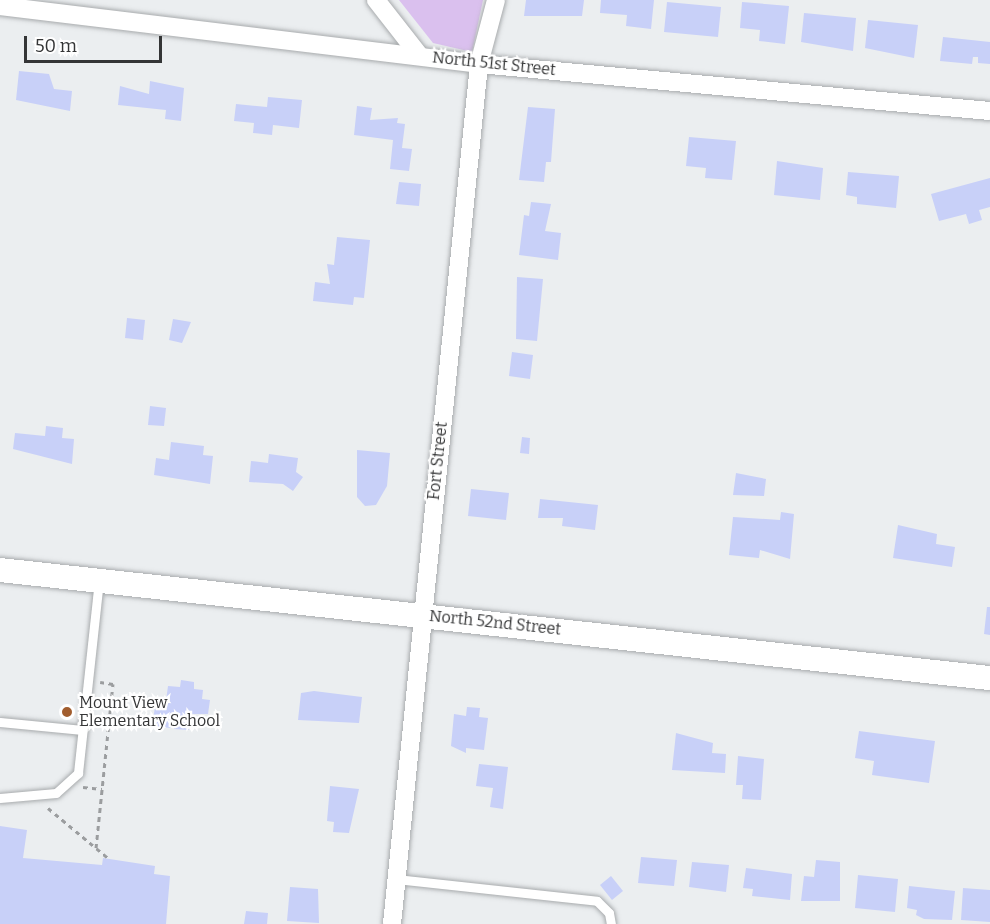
<!DOCTYPE html>
<style>
body{margin:0}
#map{position:relative;width:990px;height:924px;overflow:hidden;background:#ebeef0;font-family:Bitter,serif}
div>[style]{position:absolute}
[style*='--x']{left:calc(var(--x)*1px);top:calc(var(--y)*1px);width:calc(var(--w)*1px);rotate:calc(var(--a)*1deg)}
.green>*{inset:0;background:#dac0ee}
.building>*{inset:0;background:#c8d0f8}
.path>*{height:3px;margin-top:-1.5px;transform-origin:0;background:repeating-linear-gradient(90deg,#9b9d9f 0 4.5px,transparent 0 9px)}
.roads{filter:drop-shadow(0 0 2px #a8abad) drop-shadow(0 0 2px #a8abad)}
.lane>*{height:9px;margin:-4.5px;padding:0 4.5px;transform-origin:4.5px;border-radius:4.5px;background:#fff}
.street>*{height:18px;margin:-9px;padding:0 9px;transform-origin:9px;border-radius:9px;background:#fff}
.secondary>*{height:24px;margin:-12px;padding:0 12px;transform-origin:12px;border-radius:12px;background:#fff}
.dots>*{width:16px;height:16px;translate:-50% -50%;box-sizing:border-box;border:3px solid #fff;border-radius:50%}
span{translate:-50% -50%;white-space:nowrap;text-align:center;line-height:1.15;-webkit-text-stroke:4.5px #fff;paint-order:stroke}
.street-label{font-size:16px;color:#343536}
.poi-label{font-size:16px;color:#343536}
.left{translate:0 -50%;text-align:left}
.scale{position:absolute;left:24px;top:36px;width:138px;height:27px;box-sizing:border-box;border:3px solid #343536;border-top:0;padding-left:8px;font-size:18px;line-height:21px;white-space:nowrap;color:#343536;-webkit-text-stroke:4px #fff;paint-order:stroke}
</style>
<div id="map">
<div class="green">
<i style="clip-path:polygon(399px 0,483px 0,472px 52px,433px 43px)"></i>
</div>
<div class="building">
<i style="clip-path:polygon(526px 0,584px 0,582px 16px,524px 16px)"></i>
<i style="clip-path:polygon(601px 0,654px 0,651px 29px,626px 26px,627px 15px,600px 13px)"></i>
<i style="clip-path:polygon(667px 2px,721px 7px,718px 37px,664px 32px)"></i>
<i style="clip-path:polygon(742px 2px,789px 6px,785px 44px,759px 41px,760px 30px,740px 28px)"></i>
<i style="clip-path:polygon(804px 13px,856px 18px,853px 51px,801px 42px)"></i>
<i style="clip-path:polygon(868px 20px,918px 25px,914px 58px,865px 48px)"></i>
<i style="clip-path:polygon(943px 37px,990px 42px,990px 64px,978px 63px,978px 57px,973px 57px,972px 64px,940px 61px)"></i>
<i style="clip-path:polygon(19px 71px,49px 74px,54px 89px,72px 91px,70px 111px,16px 100px)"></i>
<i style="clip-path:polygon(150px 81px,184px 88px,181px 121px,165px 119px,166px 110px,118px 105px,120px 86px,149px 94px)"></i>
<i style="clip-path:polygon(268px 97px,302px 100px,299px 128px,273px 125px,272px 135px,253px 133px,254px 123px,234px 121px,236px 104px,267px 107px)"></i>
<i style="clip-path:polygon(357px 106px,372px 108px,370px 120px,398px 118px,397px 123px,405px 124px,402px 148px,412px 149px,409px 171px,390px 169px,393px 140px,354px 135px)"></i>
<i style="clip-path:polygon(528px 107px,555px 109px,551px 162px,546px 162px,544px 182px,519px 180px)"></i>
<i style="clip-path:polygon(689px 137px,736px 141px,732px 180px,705px 178px,706px 168px,686px 166px)"></i>
<i style="clip-path:polygon(777px 161px,823px 168px,820px 200px,774px 195px)"></i>
<i style="clip-path:polygon(848px 172px,899px 176px,896px 208px,857px 204px,857px 197px,846px 195px)"></i>
<i style="clip-path:polygon(990px 178px,990px 207px,979px 210px,982px 220px,969px 224px,966px 214px,939px 221px,931px 194px)"></i>
<i style="clip-path:polygon(399px 182px,421px 184px,419px 206px,396px 204px)"></i>
<i style="clip-path:polygon(531px 202px,551px 204px,545px 231px,561px 233px,558px 260px,519px 255px,524px 215px,529px 216px)"></i>
<i style="clip-path:polygon(337px 237px,370px 240px,364px 298px,354px 297px,353px 305px,313px 301px,315px 282px,330px 284px,327px 264px,334px 265px)"></i>
<i style="clip-path:polygon(517px 277px,543px 279px,537px 341px,516px 339px)"></i>
<i style="clip-path:polygon(127px 318px,145px 320px,143px 340px,125px 338px)"></i>
<i style="clip-path:polygon(173px 319px,191px 322px,182px 343px,169px 340px)"></i>
<i style="clip-path:polygon(512px 352px,533px 355px,530px 379px,509px 376px)"></i>
<i style="clip-path:polygon(150px 406px,166px 408px,164px 426px,148px 425px)"></i>
<i style="clip-path:polygon(46px 426px,63px 428px,62px 438px,74px 439px,72px 464px,13px 449px,15px 433px,45px 436px)"></i>
<i style="clip-path:polygon(522px 437px,530px 438px,529px 454px,520px 453px)"></i>
<i style="clip-path:polygon(171px 442px,204px 446px,203px 455px,213px 456px,210px 484px,154px 475px,156px 458px,169px 460px)"></i>
<i style="clip-path:polygon(357px 450px,390px 453px,387px 486px,376px 505px,365px 506px,357px 497px)"></i>
<i style="clip-path:polygon(269px 454px,298px 458px,296px 472px,303px 477px,293px 491px,283px 484px,249px 482px,251px 461px,268px 463px)"></i>
<i style="clip-path:polygon(736px 473px,766px 479px,764px 496px,733px 495px)"></i>
<i style="clip-path:polygon(471px 489px,509px 493px,506px 520px,468px 516px)"></i>
<i style="clip-path:polygon(540px 499px,598px 505px,595px 530px,562px 526px,563px 518px,538px 518px)"></i>
<i style="clip-path:polygon(781px 512px,794px 514px,790px 559px,760px 550px,759px 558px,729px 555px,733px 517px,780px 520px)"></i>
<i style="clip-path:polygon(898px 525px,937px 534px,936px 544px,955px 547px,952px 567px,893px 558px)"></i>
<i style="clip-path:polygon(987px 607px,990px 607px,990px 635px,984px 634px)"></i>
<i style="clip-path:polygon(181px 680px,194px 682px,194px 689px,203px 690px,202px 699px,210px 700px,208px 714px,191px 714px,189px 730px,174px 729px,172px 718px,171px 728px,152px 726px,155px 707px,165px 708px,168px 686px,180px 687px)"></i>
<i style="clip-path:polygon(314px 691px,362px 697px,359px 723px,298px 720px,301px 693px)"></i>
<i style="clip-path:polygon(467px 707px,480px 708px,479px 717px,488px 718px,484px 750px,466px 748px,466px 753px,451px 746px,454px 714px,466px 716px)"></i>
<i style="clip-path:polygon(859px 731px,935px 741px,929px 783px,872px 775px,874px 761px,855px 758px)"></i>
<i style="clip-path:polygon(676px 733px,713px 743px,712px 753px,726px 754px,725px 773px,672px 770px)"></i>
<i style="clip-path:polygon(738px 756px,764px 759px,761px 800px,742px 799px,743px 785px,736px 785px)"></i>
<i style="clip-path:polygon(479px 764px,508px 767px,503px 809px,490px 807px,493px 788px,476px 786px)"></i>
<i style="clip-path:polygon(330px 786px,359px 789px,349px 833px,333px 832px,334px 822px,327px 821px)"></i>
<i style="clip-path:polygon(0 826px,27px 830px,23px 858px,102px 865px,103px 858px,155px 866px,154px 874px,170px 876px,166px 924px,0 924px)"></i>
<i style="clip-path:polygon(641px 857px,677px 860px,674px 886px,638px 883px)"></i>
<i style="clip-path:polygon(816px 860px,840px 862px,840px 901px,801px 901px,804px 876px,814px 877px)"></i>
<i style="clip-path:polygon(692px 862px,729px 865px,726px 892px,689px 887px)"></i>
<i style="clip-path:polygon(746px 868px,792px 874px,790px 900px,752px 896px,753px 889px,743px 888px)"></i>
<i style="clip-path:polygon(858px 875px,898px 879px,895px 912px,855px 908px)"></i>
<i style="clip-path:polygon(611px 876px,623px 891px,612px 900px,600px 885px)"></i>
<i style="clip-path:polygon(909px 886px,955px 891px,952px 920px,924px 919px,916px 915px,917px 910px,907px 908px)"></i>
<i style="clip-path:polygon(290px 887px,318px 889px,319px 923px,287px 921px)"></i>
<i style="clip-path:polygon(963px 888px,990px 890px,990px 922px,961px 920px)"></i>
<i style="clip-path:polygon(246px 911px,268px 913px,267px 924px,244px 924px)"></i>
</div>
<div class="path">
<i style="--x:83;--y:787;--w:19;--a:6"></i>
<i style="--x:48;--y:808;--w:78;--a:39.8"></i>
<i style="--x:96;--y:848;--w:165;--a:-84.1"></i>
<i style="--x:113;--y:684;--w:13;--a:-171"></i>
</div>
<div class="roads">
<div class="lane">
<i style="--x:0;--y:722;--w:83;--a:5.5"></i>
<i style="--x:0;--y:798;--w:56;--a:-5.1"></i>
<i style="--x:56;--y:793;--w:30;--a:-42"></i>
<i style="--x:78;--y:773;--w:193;--a:-83.8"></i>
<i style="--x:396;--y:879;--w:202;--a:6.2"></i>
<i style="--x:597;--y:901;--w:17;--a:45"></i>
<i style="--x:609;--y:913;--w:11;--a:80"></i>
</div>
<div class="street">
<i style="--x:376;--y:0;--w:70;--a:52"></i>
<i style="--x:0;--y:6;--w:482;--a:6.9"></i>
<i style="--x:479;--y:64;--w:513;--a:5.26"></i>
<i style="--x:392;--y:924;--w:864;--a:-84.22"></i>
<i style="--x:479;--y:64;--w:66;--a:-75.1"></i>
</div>
<div class="secondary">
<i style="--x:0;--y:570;--w:996;--a:6.23"></i>
</div>
</div>
<div class="dots">
<i style="left:67px;top:712px;background:#a15d2e"></i>
</div>
<div class="street-label">
<span style="left:494px;top:64px;rotate:6deg">North 51st Street</span>
<span style="left:438px;top:461px;rotate:-84deg">Fort Street</span>
<span style="left:495px;top:623px;rotate:6deg">North 52nd Street</span>
</div>
<div class="poi-label">
<span class="left" style="left:79px;top:712px">Mount View<br>Elementary School</span>
</div>
<div class="scale">50 m</div>
</div>
